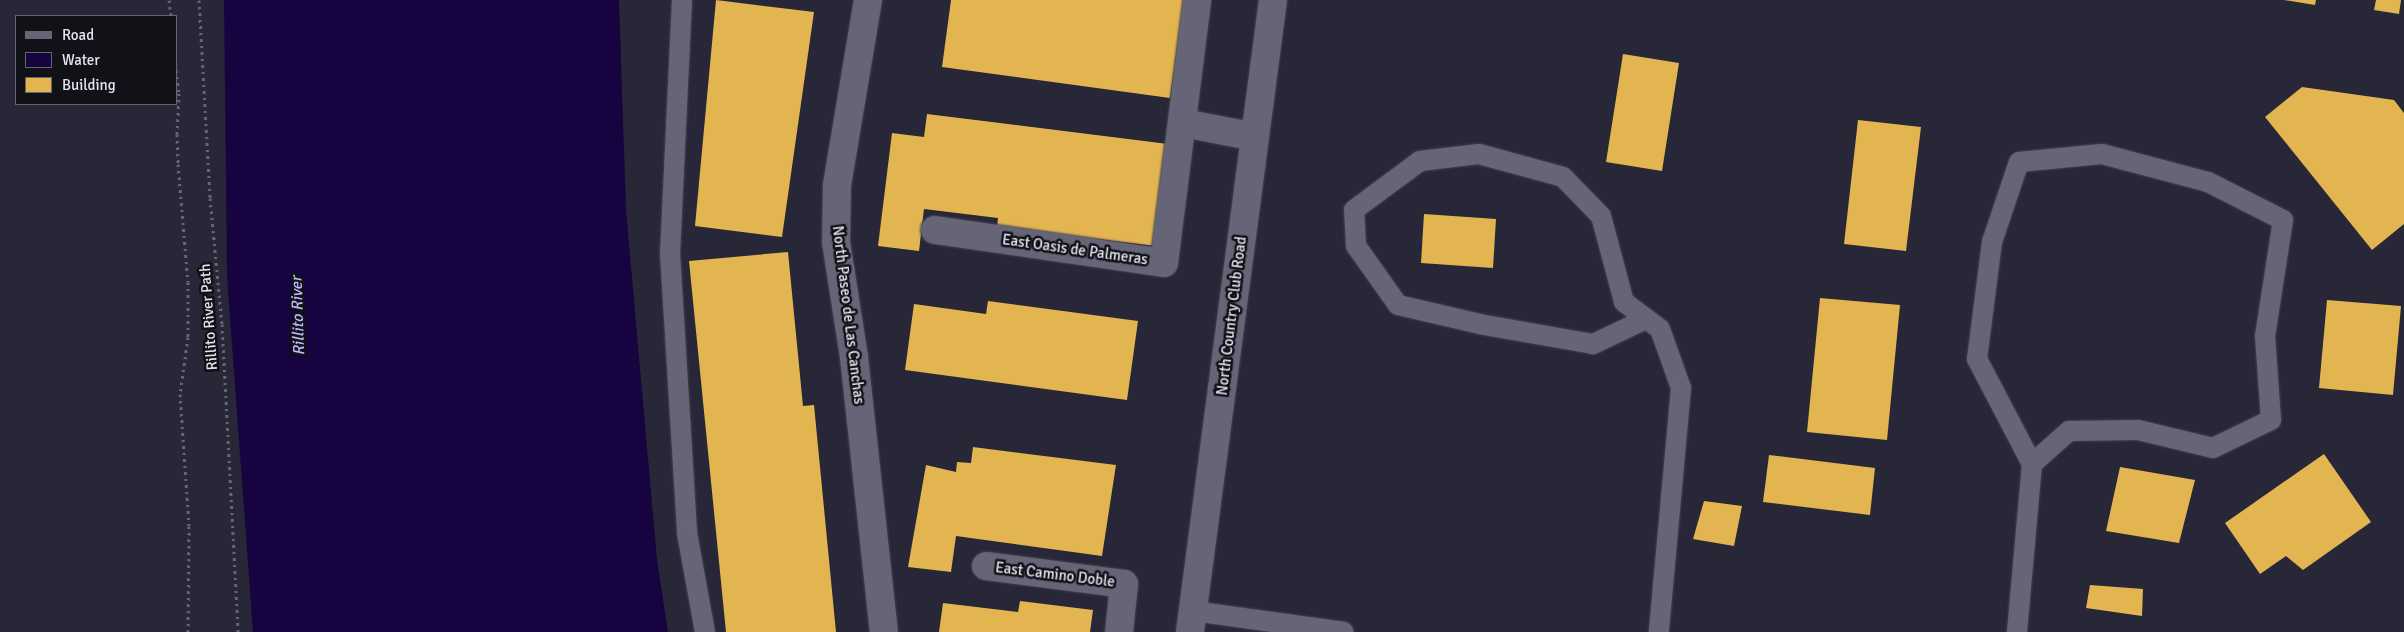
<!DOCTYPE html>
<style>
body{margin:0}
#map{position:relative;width:2404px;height:632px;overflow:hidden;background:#282737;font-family:Signika,sans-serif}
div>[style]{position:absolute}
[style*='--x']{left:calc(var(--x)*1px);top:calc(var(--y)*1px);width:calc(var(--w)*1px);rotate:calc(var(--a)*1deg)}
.water>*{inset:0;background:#16033f}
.building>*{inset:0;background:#e3b550}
.path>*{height:3px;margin-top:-1.5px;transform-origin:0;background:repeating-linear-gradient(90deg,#676674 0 2.5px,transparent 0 6.5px)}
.roads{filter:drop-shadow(0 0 1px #444250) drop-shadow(0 0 1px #444250)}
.lane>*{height:20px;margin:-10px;padding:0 10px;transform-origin:10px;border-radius:10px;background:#666578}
.street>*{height:28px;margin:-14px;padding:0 14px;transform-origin:14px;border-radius:14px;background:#666578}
span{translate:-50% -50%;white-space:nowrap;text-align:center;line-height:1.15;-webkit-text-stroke:5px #111118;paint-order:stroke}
.street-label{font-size:15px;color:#e5e5f0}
.water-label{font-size:16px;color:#beb8fc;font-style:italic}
.legend{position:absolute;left:15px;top:15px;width:162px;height:90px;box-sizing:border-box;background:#111118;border:1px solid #66666e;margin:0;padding:6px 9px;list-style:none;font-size:15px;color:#e5e5f0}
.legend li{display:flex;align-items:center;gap:10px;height:25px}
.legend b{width:25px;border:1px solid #66666e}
</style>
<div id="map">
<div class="water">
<i style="clip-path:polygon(224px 0,619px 0,626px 210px,657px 560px,668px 632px,253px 632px,227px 276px)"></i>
</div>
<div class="building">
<i style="clip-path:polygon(716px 0,814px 12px,782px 237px,695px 226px)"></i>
<i style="clip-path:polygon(951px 0,1184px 0,1170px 98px,942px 67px)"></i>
<i style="clip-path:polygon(2284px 0,2316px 0,2315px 5px)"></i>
<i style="clip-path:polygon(2376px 0,2401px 0,2399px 14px,2374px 10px)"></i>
<i style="clip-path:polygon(1623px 54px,1679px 63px,1662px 171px,1606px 162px)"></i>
<i style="clip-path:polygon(2302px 87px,2394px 100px,2404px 113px,2404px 224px,2372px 250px,2265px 117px)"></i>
<i style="clip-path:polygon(927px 114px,1168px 144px,1156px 246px,997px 227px,998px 218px,924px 209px,919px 251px,878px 246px,892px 133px,924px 137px)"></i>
<i style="clip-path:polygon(1858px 120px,1921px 127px,1906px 251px,1844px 244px)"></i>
<i style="clip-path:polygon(1424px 214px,1496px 219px,1493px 268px,1421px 263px)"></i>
<i style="clip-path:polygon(788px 252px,803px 406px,814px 405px,836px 632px,726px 632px,689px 261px)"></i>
<i style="clip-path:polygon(1820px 298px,1900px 305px,1887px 440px,1807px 432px)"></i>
<i style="clip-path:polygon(2327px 300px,2401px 306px,2393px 395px,2319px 388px)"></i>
<i style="clip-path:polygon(988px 301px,1138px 321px,1127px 400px,905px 370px,914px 304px,986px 314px)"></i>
<i style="clip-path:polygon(973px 447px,1116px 465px,1102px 556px,956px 536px,951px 572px,908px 567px,926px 465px,956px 472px,957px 462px,971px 463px)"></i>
<i style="clip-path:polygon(2324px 454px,2371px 522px,2303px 570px,2286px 556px,2260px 574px,2225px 523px)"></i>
<i style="clip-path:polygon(1769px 455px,1875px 468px,1870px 515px,1763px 502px)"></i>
<i style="clip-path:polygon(2120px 467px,2195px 480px,2179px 543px,2106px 531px)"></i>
<i style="clip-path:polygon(1704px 501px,1742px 506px,1734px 546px,1693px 539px)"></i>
<i style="clip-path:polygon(2090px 585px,2143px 589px,2142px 616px,2086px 608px)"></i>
<i style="clip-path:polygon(1020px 601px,1093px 610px,1090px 632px,939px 632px,943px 603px,1018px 612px)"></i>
</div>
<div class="path">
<i style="--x:169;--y:0;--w:16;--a:83"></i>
<i style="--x:199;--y:0;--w:198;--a:86.8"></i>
<i style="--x:210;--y:198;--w:127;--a:84.6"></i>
<i style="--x:222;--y:324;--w:308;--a:87"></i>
<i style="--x:176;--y:70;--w:23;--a:83"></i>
<i style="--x:179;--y:93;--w:41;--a:92.8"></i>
<i style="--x:177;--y:134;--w:30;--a:88"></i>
<i style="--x:178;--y:164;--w:118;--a:85.2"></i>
<i style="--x:188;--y:282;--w:55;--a:90"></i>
<i style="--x:188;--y:337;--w:58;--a:98"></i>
<i style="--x:180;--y:394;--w:132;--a:86.1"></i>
<i style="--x:189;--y:526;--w:106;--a:90.5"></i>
</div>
<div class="roads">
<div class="lane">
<i style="--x:682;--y:0;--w:253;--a:92.7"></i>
<i style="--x:670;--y:253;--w:281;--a:86.5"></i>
<i style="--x:687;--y:533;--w:101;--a:79.7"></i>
<i style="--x:1646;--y:319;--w:59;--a:154.7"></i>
<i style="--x:1593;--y:344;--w:115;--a:-170"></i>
<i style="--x:1480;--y:324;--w:84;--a:-167"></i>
<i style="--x:1398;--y:305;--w:72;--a:-125.4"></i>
<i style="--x:1356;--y:246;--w:36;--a:-93"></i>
<i style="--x:1354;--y:210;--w:82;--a:-36.6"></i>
<i style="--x:1420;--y:161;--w:59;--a:-6.8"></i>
<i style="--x:1479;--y:154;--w:87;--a:15.3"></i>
<i style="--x:1563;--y:177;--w:54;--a:45.7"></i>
<i style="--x:1601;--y:216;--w:89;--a:75"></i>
<i style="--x:1624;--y:302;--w:45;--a:36.9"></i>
<i style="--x:1660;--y:329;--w:63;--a:70.4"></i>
<i style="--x:1681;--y:388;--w:245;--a:95.2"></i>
<i style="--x:1193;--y:611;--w:152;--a:7.9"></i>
<i style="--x:2017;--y:632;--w:169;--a:-84.9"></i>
<i style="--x:2032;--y:464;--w:119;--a:-117.6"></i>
<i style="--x:1977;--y:359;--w:118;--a:-82.7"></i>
<i style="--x:1992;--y:242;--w:84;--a:-71.4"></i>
<i style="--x:2019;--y:162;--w:83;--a:-5.5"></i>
<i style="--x:2102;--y:154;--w:110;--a:14.8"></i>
<i style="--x:2208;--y:182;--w:84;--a:26.9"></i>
<i style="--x:2283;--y:220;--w:117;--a:98.8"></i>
<i style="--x:2265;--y:336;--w:84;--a:85.9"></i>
<i style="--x:2271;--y:420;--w:64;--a:154.2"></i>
<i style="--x:2213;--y:448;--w:77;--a:-166.5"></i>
<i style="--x:2138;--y:430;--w:69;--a:179.2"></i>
<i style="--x:2069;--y:431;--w:50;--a:138.3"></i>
</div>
<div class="street">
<i style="--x:868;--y:0;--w:189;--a:99.5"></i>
<i style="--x:837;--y:186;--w:56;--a:91"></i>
<i style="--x:836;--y:242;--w:116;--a:81.1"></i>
<i style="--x:854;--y:357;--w:277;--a:83.8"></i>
<i style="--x:1183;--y:123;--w:73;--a:11"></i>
<i style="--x:935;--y:230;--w:231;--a:8.2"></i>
<i style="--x:1164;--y:263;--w:265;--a:-82.8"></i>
<i style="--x:986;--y:566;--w:139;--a:7.4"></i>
<i style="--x:1124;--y:584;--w:48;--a:95.9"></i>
<i style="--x:1190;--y:632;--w:637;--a:-82.52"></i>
</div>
</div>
<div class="street-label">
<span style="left:1075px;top:250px;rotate:8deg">East Oasis de Palmeras</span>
<span style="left:848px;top:315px;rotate:83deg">North Paseo de Las Canchas</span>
<span style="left:1232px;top:316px;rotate:-83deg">North Country Club Road</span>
<span style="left:209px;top:317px;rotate:-94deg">Rillito River Path</span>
<span style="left:1055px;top:575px;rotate:7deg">East Camino Doble</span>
</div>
<div class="water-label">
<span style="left:298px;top:316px;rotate:-92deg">Rillito River</span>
</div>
<ul class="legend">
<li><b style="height:6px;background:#666578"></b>Road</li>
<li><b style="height:14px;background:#16033f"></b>Water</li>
<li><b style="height:14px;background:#e3b550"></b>Building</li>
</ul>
</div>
